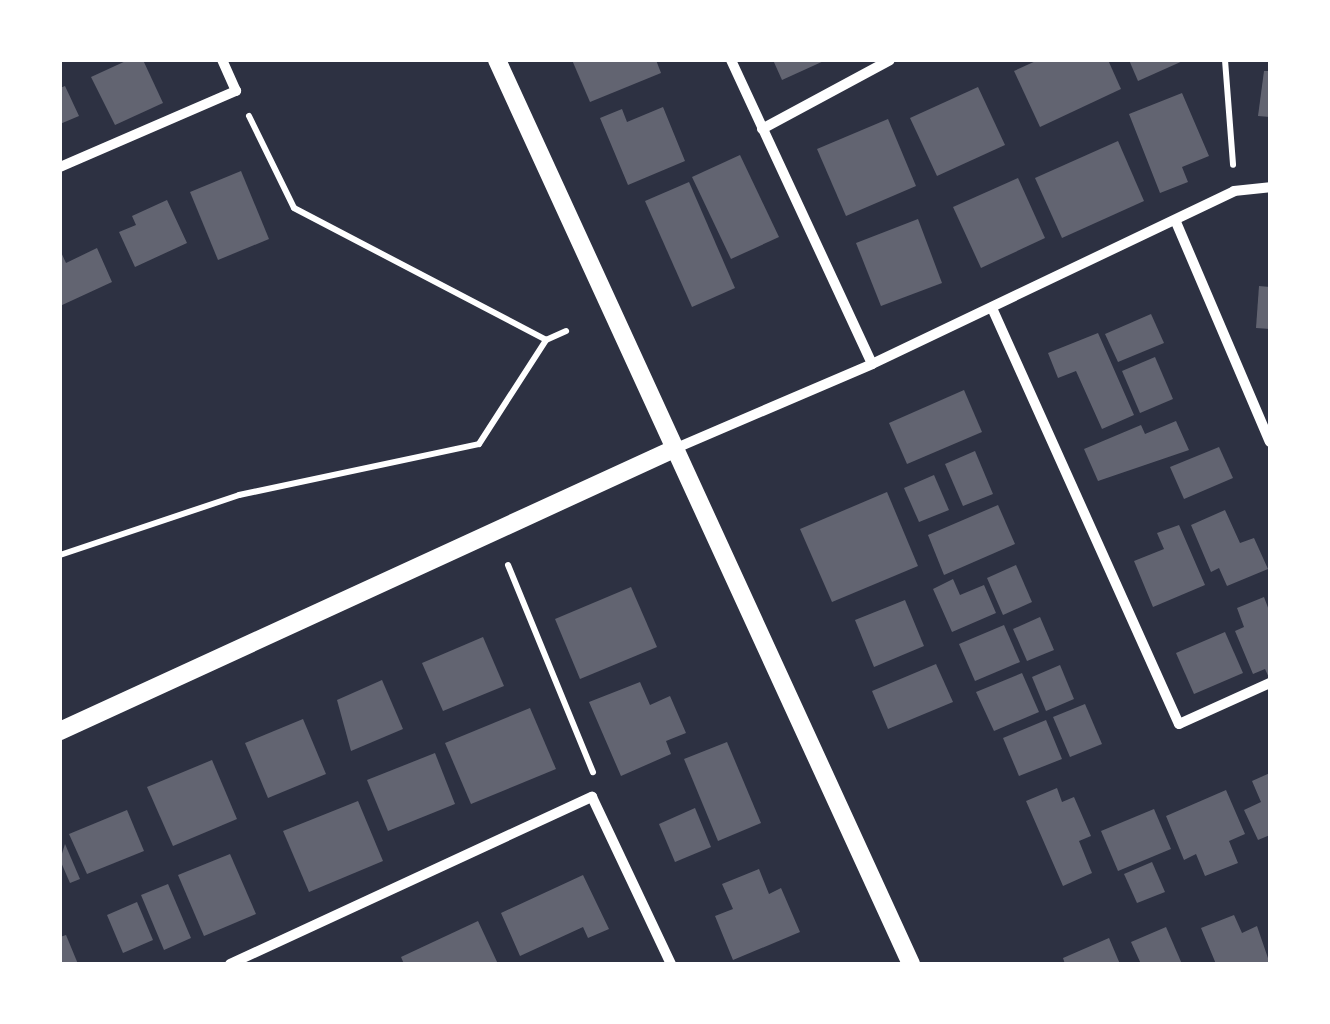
<!DOCTYPE html>
<style>
body{margin:0}
#map{position:relative;width:1330px;height:1024px;overflow:hidden;background:#2d3142;font-family:"Public Sans",sans-serif}
div>[style]{position:absolute}
[style*='--x']{left:calc(var(--x)*1px);top:calc(var(--y)*1px);width:calc(var(--w)*1px);rotate:calc(var(--a)*1deg)}
.building>*{inset:0;background:#626471}
.path>*{height:6px;margin:-3px;padding:0 3px;transform-origin:3px;border-radius:3px;background:#fff}
.minor>*{height:10px;margin:-5px;padding:0 5px;transform-origin:5px;border-radius:5px;background:#fff}
.tertiary>*{height:18px;margin:-9px;padding:0 9px;transform-origin:9px;border-radius:9px;background:#fff}
span{translate:-50% -50%;white-space:nowrap;text-align:center;line-height:1.15;-webkit-text-stroke:8px #fff;paint-order:stroke}
.frame{position:absolute;inset:0;border:62px solid #fff;pointer-events:none}
</style>
<div id="map">
<div class="building">
<i style="clip-path:polygon(128px 60px,143px 60px,163px 103px,115px 125px,91px 77px)"></i>
<i style="clip-path:polygon(572px 60px,656px 60px,661px 73px,590px 102px)"></i>
<i style="clip-path:polygon(773px 60px,826px 60px,782px 80px)"></i>
<i style="clip-path:polygon(1038px 60px,1108px 60px,1121px 89px,1040px 127px,1014px 71px)"></i>
<i style="clip-path:polygon(1129px 60px,1185px 60px,1138px 81px)"></i>
<i style="clip-path:polygon(1264px 71px,1270px 71px,1270px 117px,1258px 116px)"></i>
<i style="clip-path:polygon(65px 86px,79px 116px,60px 124px,60px 88px)"></i>
<i style="clip-path:polygon(978px 87px,1005px 145px,937px 176px,910px 118px)"></i>
<i style="clip-path:polygon(1182px 93px,1209px 156px,1182px 167px,1188px 182px,1160px 193px,1129px 114px)"></i>
<i style="clip-path:polygon(663px 107px,685px 161px,628px 185px,600px 118px,622px 109px,627px 122px)"></i>
<i style="clip-path:polygon(888px 119px,916px 186px,846px 216px,817px 149px)"></i>
<i style="clip-path:polygon(1118px 141px,1144px 201px,1062px 238px,1035px 178px)"></i>
<i style="clip-path:polygon(740px 155px,779px 237px,731px 259px,692px 177px)"></i>
<i style="clip-path:polygon(241px 171px,269px 239px,218px 260px,190px 192px)"></i>
<i style="clip-path:polygon(1018px 178px,1045px 238px,981px 268px,953px 207px)"></i>
<i style="clip-path:polygon(689px 182px,735px 288px,692px 307px,645px 201px)"></i>
<i style="clip-path:polygon(167px 200px,187px 243px,135px 267px,119px 232px,136px 225px,132px 216px)"></i>
<i style="clip-path:polygon(918px 219px,942px 283px,881px 306px,856px 243px)"></i>
<i style="clip-path:polygon(97px 248px,112px 282px,60px 306px,60px 250px,66px 263px)"></i>
<i style="clip-path:polygon(1259px 286px,1270px 287px,1270px 329px,1256px 328px)"></i>
<i style="clip-path:polygon(1151px 314px,1164px 343px,1118px 362px,1105px 334px)"></i>
<i style="clip-path:polygon(1098px 333px,1134px 415px,1102px 429px,1076px 371px,1058px 378px,1048px 353px)"></i>
<i style="clip-path:polygon(1155px 357px,1173px 399px,1140px 413px,1122px 371px)"></i>
<i style="clip-path:polygon(964px 390px,982px 432px,907px 464px,889px 423px)"></i>
<i style="clip-path:polygon(1176px 421px,1189px 450px,1098px 481px,1084px 449px,1141px 425px,1145px 434px)"></i>
<i style="clip-path:polygon(1219px 447px,1233px 478px,1184px 499px,1170px 467px)"></i>
<i style="clip-path:polygon(975px 451px,993px 494px,963px 506px,945px 464px)"></i>
<i style="clip-path:polygon(934px 475px,949px 510px,919px 522px,904px 488px)"></i>
<i style="clip-path:polygon(887px 492px,918px 566px,832px 602px,800px 529px)"></i>
<i style="clip-path:polygon(998px 505px,1015px 544px,944px 575px,928px 535px)"></i>
<i style="clip-path:polygon(1225px 510px,1240px 543px,1254px 538px,1268px 569px,1227px 586px,1219px 568px,1211px 572px,1191px 525px)"></i>
<i style="clip-path:polygon(1179px 525px,1205px 585px,1153px 607px,1134px 561px,1164px 549px,1157px 533px)"></i>
<i style="clip-path:polygon(1016px 565px,1032px 602px,1003px 615px,987px 578px)"></i>
<i style="clip-path:polygon(953px 579px,960px 595px,984px 585px,996px 613px,952px 632px,933px 589px)"></i>
<i style="clip-path:polygon(631px 587px,657px 647px,580px 679px,555px 619px)"></i>
<i style="clip-path:polygon(1264px 597px,1270px 613px,1270px 680px,1265px 669px,1253px 674px,1235px 631px,1244px 627px,1237px 608px)"></i>
<i style="clip-path:polygon(905px 600px,924px 646px,874px 667px,855px 620px)"></i>
<i style="clip-path:polygon(1040px 617px,1054px 650px,1027px 661px,1013px 629px)"></i>
<i style="clip-path:polygon(1004px 625px,1020px 662px,975px 681px,959px 644px)"></i>
<i style="clip-path:polygon(1225px 632px,1243px 673px,1194px 694px,1176px 653px)"></i>
<i style="clip-path:polygon(483px 637px,504px 686px,443px 711px,422px 663px)"></i>
<i style="clip-path:polygon(936px 664px,953px 702px,888px 729px,872px 691px)"></i>
<i style="clip-path:polygon(1060px 665px,1074px 699px,1046px 711px,1032px 677px)"></i>
<i style="clip-path:polygon(1022px 673px,1039px 712px,994px 731px,976px 692px)"></i>
<i style="clip-path:polygon(382px 680px,403px 729px,351px 751px,337px 700px)"></i>
<i style="clip-path:polygon(640px 682px,650px 705px,670px 696px,686px 733px,666px 741px,671px 754px,621px 776px,589px 702px)"></i>
<i style="clip-path:polygon(1085px 704px,1102px 744px,1070px 757px,1053px 717px)"></i>
<i style="clip-path:polygon(530px 708px,556px 769px,471px 804px,445px 743px)"></i>
<i style="clip-path:polygon(303px 719px,326px 774px,268px 798px,245px 743px)"></i>
<i style="clip-path:polygon(1046px 720px,1062px 759px,1019px 776px,1003px 738px)"></i>
<i style="clip-path:polygon(727px 742px,761px 823px,718px 841px,684px 759px)"></i>
<i style="clip-path:polygon(435px 753px,455px 804px,388px 831px,367px 780px)"></i>
<i style="clip-path:polygon(212px 760px,237px 819px,173px 846px,147px 787px)"></i>
<i style="clip-path:polygon(1270px 773px,1270px 835px,1258px 840px,1244px 810px,1261px 802px,1252px 781px)"></i>
<i style="clip-path:polygon(1057px 788px,1062px 802px,1074px 797px,1091px 836px,1079px 841px,1092px 873px,1063px 886px,1026px 801px)"></i>
<i style="clip-path:polygon(1226px 790px,1245px 834px,1229px 841px,1238px 863px,1205px 876px,1196px 854px,1184px 860px,1166px 816px)"></i>
<i style="clip-path:polygon(358px 801px,383px 861px,309px 892px,283px 831px)"></i>
<i style="clip-path:polygon(695px 808px,711px 847px,675px 862px,659px 824px)"></i>
<i style="clip-path:polygon(1154px 809px,1171px 849px,1118px 871px,1101px 831px)"></i>
<i style="clip-path:polygon(127px 810px,144px 851px,87px 874px,69px 834px)"></i>
<i style="clip-path:polygon(65px 844px,80px 879px,70px 883px,60px 860px)"></i>
<i style="clip-path:polygon(230px 854px,256px 914px,204px 936px,178px 875px)"></i>
<i style="clip-path:polygon(1152px 862px,1165px 892px,1137px 903px,1124px 874px)"></i>
<i style="clip-path:polygon(759px 869px,769px 894px,781px 888px,800px 932px,733px 960px,715px 916px,733px 909px,722px 884px)"></i>
<i style="clip-path:polygon(583px 875px,609px 929px,588px 938px,583px 927px,520px 956px,501px 913px)"></i>
<i style="clip-path:polygon(168px 884px,191px 938px,164px 950px,141px 895px)"></i>
<i style="clip-path:polygon(137px 902px,153px 940px,123px 953px,107px 915px)"></i>
<i style="clip-path:polygon(1234px 915px,1242px 933px,1257px 926px,1270px 964px,1216px 964px,1201px 928px)"></i>
<i style="clip-path:polygon(478px 921px,498px 964px,404px 964px,401px 957px)"></i>
<i style="clip-path:polygon(1166px 927px,1182px 964px,1141px 964px,1131px 942px)"></i>
<i style="clip-path:polygon(66px 935px,78px 964px,60px 964px,60px 937px)"></i>
<i style="clip-path:polygon(1109px 938px,1120px 964px,1065px 964px,1063px 958px)"></i>
</div>
<div class="path">
<i style="--x:1225;--y:60;--w:105;--a:85.6"></i>
<i style="--x:249;--y:116;--w:102;--a:63.9"></i>
<i style="--x:294;--y:208;--w:284;--a:27.6"></i>
<i style="--x:546;--y:340;--w:22;--a:-24"></i>
<i style="--x:60;--y:555;--w:189;--a:-18.5"></i>
<i style="--x:239;--y:495;--w:245;--a:-12"></i>
<i style="--x:479;--y:444;--w:124;--a:-57.2"></i>
<i style="--x:508;--y:565;--w:224;--a:67.7"></i>
</div>
<div class="minor">
<i style="--x:731;--y:60;--w:335;--a:65.1"></i>
<i style="--x:762;--y:129;--w:145;--a:-28.3"></i>
<i style="--x:60;--y:167;--w:192;--a:-23.4"></i>
<i style="--x:236;--y:91;--w:34;--a:-114"></i>
<i style="--x:1176;--y:222;--w:239;--a:66.9"></i>
<i style="--x:992;--y:308;--w:456;--a:65.8"></i>
<i style="--x:1179;--y:724;--w:100;--a:-24.3"></i>
<i style="--x:674;--y:449;--w:215;--a:-23.2"></i>
<i style="--x:872;--y:364;--w:401;--a:-25.5"></i>
<i style="--x:1234;--y:191;--w:36;--a:-6"></i>
<i style="--x:230;--y:964;--w:399;--a:-24.8"></i>
<i style="--x:592;--y:797;--w:185;--a:64.7"></i>
</div>
<div class="tertiary">
<i style="--x:497;--y:60;--w:994;--a:65.39"></i>
<i style="--x:60;--y:731;--w:676;--a:-24.67"></i>
</div>
<div class="frame"></div>
</div>
